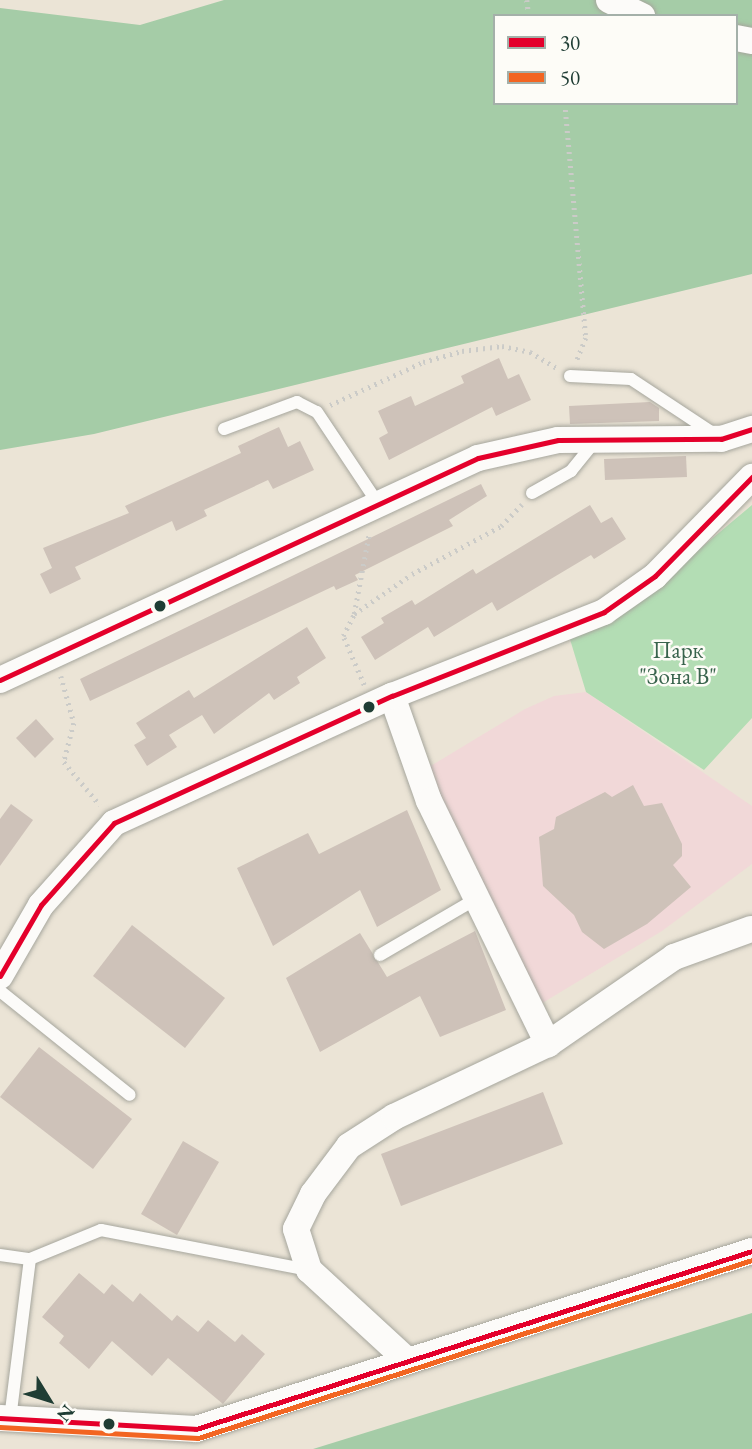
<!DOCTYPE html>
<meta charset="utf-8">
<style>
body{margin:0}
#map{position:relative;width:752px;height:1449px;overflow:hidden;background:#ebe4d6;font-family:"EB Garamond",serif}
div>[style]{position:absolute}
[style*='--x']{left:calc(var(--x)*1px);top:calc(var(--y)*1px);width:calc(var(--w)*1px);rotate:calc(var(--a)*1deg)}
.built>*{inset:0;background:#f1d8d8}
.green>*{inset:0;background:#b3ddb4}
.forest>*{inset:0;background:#a5cca7}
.building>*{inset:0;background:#cec2b9}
.path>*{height:4.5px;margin-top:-2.25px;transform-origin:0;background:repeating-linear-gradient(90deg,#cbcbc8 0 2px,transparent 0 7px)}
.roads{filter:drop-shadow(0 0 2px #a6a69d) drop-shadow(0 0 2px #a6a69d)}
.lane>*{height:12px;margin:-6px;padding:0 6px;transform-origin:6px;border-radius:6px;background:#fcfbf9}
.street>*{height:26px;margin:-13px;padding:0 13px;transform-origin:13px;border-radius:13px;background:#fcfbf9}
.bus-1>*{height:5px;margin:-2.5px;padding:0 2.5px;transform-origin:2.5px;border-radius:2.5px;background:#e4002b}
.bus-2>*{height:5px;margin:-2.5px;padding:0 2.5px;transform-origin:2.5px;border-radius:2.5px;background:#f26522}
.dots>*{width:19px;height:19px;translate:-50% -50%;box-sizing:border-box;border:4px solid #fdfcf7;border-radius:50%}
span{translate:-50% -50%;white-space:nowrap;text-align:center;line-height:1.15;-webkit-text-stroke:5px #fdfcf7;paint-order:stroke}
.park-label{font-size:23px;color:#39644d}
.legend{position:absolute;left:493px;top:14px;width:245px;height:91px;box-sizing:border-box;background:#fdfcf7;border:2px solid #a4b0a9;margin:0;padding:9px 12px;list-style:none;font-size:21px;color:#1f3d34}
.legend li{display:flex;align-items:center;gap:14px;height:35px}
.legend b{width:35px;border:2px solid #a4b0a9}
.north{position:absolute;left:14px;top:1365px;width:70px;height:70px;-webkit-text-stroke:5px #fdfcf7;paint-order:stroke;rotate:128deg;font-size:19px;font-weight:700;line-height:28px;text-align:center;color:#1f3d34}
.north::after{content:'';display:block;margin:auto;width:24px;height:32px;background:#1f3d34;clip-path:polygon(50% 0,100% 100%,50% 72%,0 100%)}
</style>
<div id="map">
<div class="built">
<i style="clip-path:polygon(586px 692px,752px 806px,752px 864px,662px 931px,539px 1005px,424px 770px,525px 709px,554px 696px)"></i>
</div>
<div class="green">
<i style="clip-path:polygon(752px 505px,752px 718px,704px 770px,586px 692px,569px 636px,639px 600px)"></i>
</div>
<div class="forest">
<i style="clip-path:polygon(evenodd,224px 0,752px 0,752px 274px,94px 434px,0 450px,0 8px,140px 25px,224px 0,495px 16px,736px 16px,736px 103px,495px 103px,495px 16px)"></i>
<i style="clip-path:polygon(752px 1313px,752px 1449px,313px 1449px)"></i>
</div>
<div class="building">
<i style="clip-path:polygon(499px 358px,508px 379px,519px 374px,531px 400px,496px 416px,492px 407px,389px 460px,379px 438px,388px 433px,378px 411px,411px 396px,415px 406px,464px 383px,461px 376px)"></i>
<i style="clip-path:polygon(650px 402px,659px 408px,659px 421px,570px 424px,569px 406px)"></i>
<i style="clip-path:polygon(279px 427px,288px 447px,300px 441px,314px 470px,273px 489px,268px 480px,204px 510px,207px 516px,176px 531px,172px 521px,75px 567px,81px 579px,50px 594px,40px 574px,52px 568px,43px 548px,129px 513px,125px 506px,241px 453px,238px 446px)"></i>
<i style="clip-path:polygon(686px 456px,687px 477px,605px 480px,604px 459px)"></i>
<i style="clip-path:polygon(481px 484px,487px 496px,449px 520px,453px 526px,355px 575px,358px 580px,336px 590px,334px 586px,90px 701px,80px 679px)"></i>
<i style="clip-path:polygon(590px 505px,601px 523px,612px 517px,626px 539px,594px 559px,591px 555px,497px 611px,492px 602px,434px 637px,428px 627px,375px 660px,361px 637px,384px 623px,381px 618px,412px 600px,415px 605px,473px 569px,476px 574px)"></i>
<i style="clip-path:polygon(307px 627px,326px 658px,297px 677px,300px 683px,274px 700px,269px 693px,214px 734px,202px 715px,169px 735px,177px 747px,147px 766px,134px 745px,146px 738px,136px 723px,189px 690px,194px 698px)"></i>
<i style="clip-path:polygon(36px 719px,54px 739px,35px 758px,16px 738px)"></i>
<i style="clip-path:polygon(633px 785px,644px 806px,662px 803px,682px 844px,682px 856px,673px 865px,691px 887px,647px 924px,604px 949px,582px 932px,574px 915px,543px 886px,539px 837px,554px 829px,556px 817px,605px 792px,612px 797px)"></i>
<i style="clip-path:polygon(11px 804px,33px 820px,0 866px,0 819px)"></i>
<i style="clip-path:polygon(407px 810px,441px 890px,377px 927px,360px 890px,273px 946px,237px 868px,308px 833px,319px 854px)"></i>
<i style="clip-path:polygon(132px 925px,225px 998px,185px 1048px,93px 976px)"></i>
<i style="clip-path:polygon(475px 931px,506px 1010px,440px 1037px,420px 996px,320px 1052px,286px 978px,360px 933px,387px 977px)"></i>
<i style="clip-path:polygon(39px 1047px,132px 1119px,93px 1169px,0 1097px)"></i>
<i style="clip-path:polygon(543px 1092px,563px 1144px,401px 1206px,381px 1154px)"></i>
<i style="clip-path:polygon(183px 1141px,219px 1162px,177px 1235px,141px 1214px)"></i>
<i style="clip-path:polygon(79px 1273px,104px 1294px,112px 1284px,133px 1302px,140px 1293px,172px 1321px,177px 1315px,198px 1332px,208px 1320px,235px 1342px,242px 1334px,265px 1354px,223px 1404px,168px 1358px,152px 1376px,112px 1341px,89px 1369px,59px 1343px,64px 1336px,42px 1317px)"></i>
</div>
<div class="path">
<i style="--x:527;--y:0;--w:16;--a:83"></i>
<i style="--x:565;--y:103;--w:236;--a:84.9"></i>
<i style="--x:586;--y:338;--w:24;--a:112"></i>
<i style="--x:330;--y:405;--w:102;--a:-24.8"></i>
<i style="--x:423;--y:362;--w:41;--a:-15.8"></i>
<i style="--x:462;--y:351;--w:40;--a:-7.1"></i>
<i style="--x:502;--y:346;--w:29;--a:12"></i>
<i style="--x:530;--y:352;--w:31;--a:31"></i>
<i style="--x:354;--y:614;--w:70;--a:-34.6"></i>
<i style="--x:412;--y:574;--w:101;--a:-28.3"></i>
<i style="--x:501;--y:526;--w:30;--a:-46"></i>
<i style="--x:61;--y:676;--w:49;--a:74.5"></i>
<i style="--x:74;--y:723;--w:40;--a:104.4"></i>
<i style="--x:64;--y:762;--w:56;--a:50.1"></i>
<i style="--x:364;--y:685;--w:53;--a:-113.2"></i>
<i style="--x:343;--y:636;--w:25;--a:-63"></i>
<i style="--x:354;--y:614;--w:81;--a:-79.4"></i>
</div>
<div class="roads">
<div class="lane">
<i style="--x:570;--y:376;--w:61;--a:2.8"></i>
<i style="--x:631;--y:379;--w:103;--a:33.5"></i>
<i style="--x:224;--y:429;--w:78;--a:-20.3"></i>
<i style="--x:297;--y:402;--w:22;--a:27"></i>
<i style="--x:317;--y:412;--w:108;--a:56.3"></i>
<i style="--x:532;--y:493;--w:45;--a:-29.4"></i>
<i style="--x:571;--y:471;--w:38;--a:-51"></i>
<i style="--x:380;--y:955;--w:109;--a:-30.3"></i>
<i style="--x:0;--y:991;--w:166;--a:38.7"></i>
<i style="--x:0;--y:1255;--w:30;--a:8"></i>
<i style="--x:30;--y:1259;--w:77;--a:-22.2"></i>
<i style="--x:101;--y:1230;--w:212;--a:10.9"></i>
<i style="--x:10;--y:1419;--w:161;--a:-82.9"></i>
</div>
<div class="street">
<i style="--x:609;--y:0;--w:37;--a:26"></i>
<i style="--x:736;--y:38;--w:16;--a:11"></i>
<i style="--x:0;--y:680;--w:527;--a:-24.91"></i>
<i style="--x:478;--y:458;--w:82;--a:-12.7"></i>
<i style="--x:558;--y:440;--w:163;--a:-0.4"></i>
<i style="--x:721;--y:439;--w:33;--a:-18"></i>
<i style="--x:392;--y:696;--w:111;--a:70.6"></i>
<i style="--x:429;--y:801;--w:271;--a:63.9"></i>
<i style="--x:0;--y:976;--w:82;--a:-60"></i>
<i style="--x:41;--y:905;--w:110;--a:-48.3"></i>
<i style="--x:114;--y:823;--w:306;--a:-24.6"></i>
<i style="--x:392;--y:696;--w:228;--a:-21.6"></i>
<i style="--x:604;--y:612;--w:62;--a:-35.2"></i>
<i style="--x:655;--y:576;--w:139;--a:-45.6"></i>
<i style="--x:408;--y:1361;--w:134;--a:-137.4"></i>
<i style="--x:309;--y:1270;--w:43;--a:-107.6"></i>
<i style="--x:296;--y:1229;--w:39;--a:-64"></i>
<i style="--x:313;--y:1194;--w:60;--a:-53.1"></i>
<i style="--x:349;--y:1146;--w:54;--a:-32.8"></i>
<i style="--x:394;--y:1117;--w:170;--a:-25.4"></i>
<i style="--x:548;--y:1044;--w:153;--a:-34.6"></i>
<i style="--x:674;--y:957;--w:82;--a:-20"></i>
<i style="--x:0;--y:1418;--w:196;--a:3.2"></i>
<i style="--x:196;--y:1429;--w:584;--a:-17.75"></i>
</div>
</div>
<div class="bus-1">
<i style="--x:0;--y:680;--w:527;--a:-24.91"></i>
<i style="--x:478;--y:458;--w:82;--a:-12.7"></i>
<i style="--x:558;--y:440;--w:163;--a:-0.4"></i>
<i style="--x:721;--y:439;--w:33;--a:-18"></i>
<i style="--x:0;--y:976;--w:82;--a:-60"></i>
<i style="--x:41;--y:905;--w:110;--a:-48.3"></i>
<i style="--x:114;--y:823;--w:306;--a:-24.6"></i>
<i style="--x:392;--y:696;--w:228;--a:-21.6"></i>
<i style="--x:604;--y:612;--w:62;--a:-35.2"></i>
<i style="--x:655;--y:576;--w:139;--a:-45.6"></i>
<i style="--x:0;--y:1418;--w:196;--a:3.2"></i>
<i style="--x:196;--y:1429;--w:584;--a:-17.75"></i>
</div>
<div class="bus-2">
<i style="--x:0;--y:1427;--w:198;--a:3.2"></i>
<i style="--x:198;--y:1438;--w:582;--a:-17.81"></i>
</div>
<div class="dots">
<i style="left:160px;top:606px;background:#1f3d34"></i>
<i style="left:369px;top:707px;background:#1f3d34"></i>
<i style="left:109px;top:1424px;background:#1f3d34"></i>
</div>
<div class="park-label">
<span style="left:678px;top:663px">Парк<br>"Зона В"</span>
</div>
<ul class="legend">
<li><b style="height:9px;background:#e4002b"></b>30</li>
<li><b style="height:9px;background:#f26522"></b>50</li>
</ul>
<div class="north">N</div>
</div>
